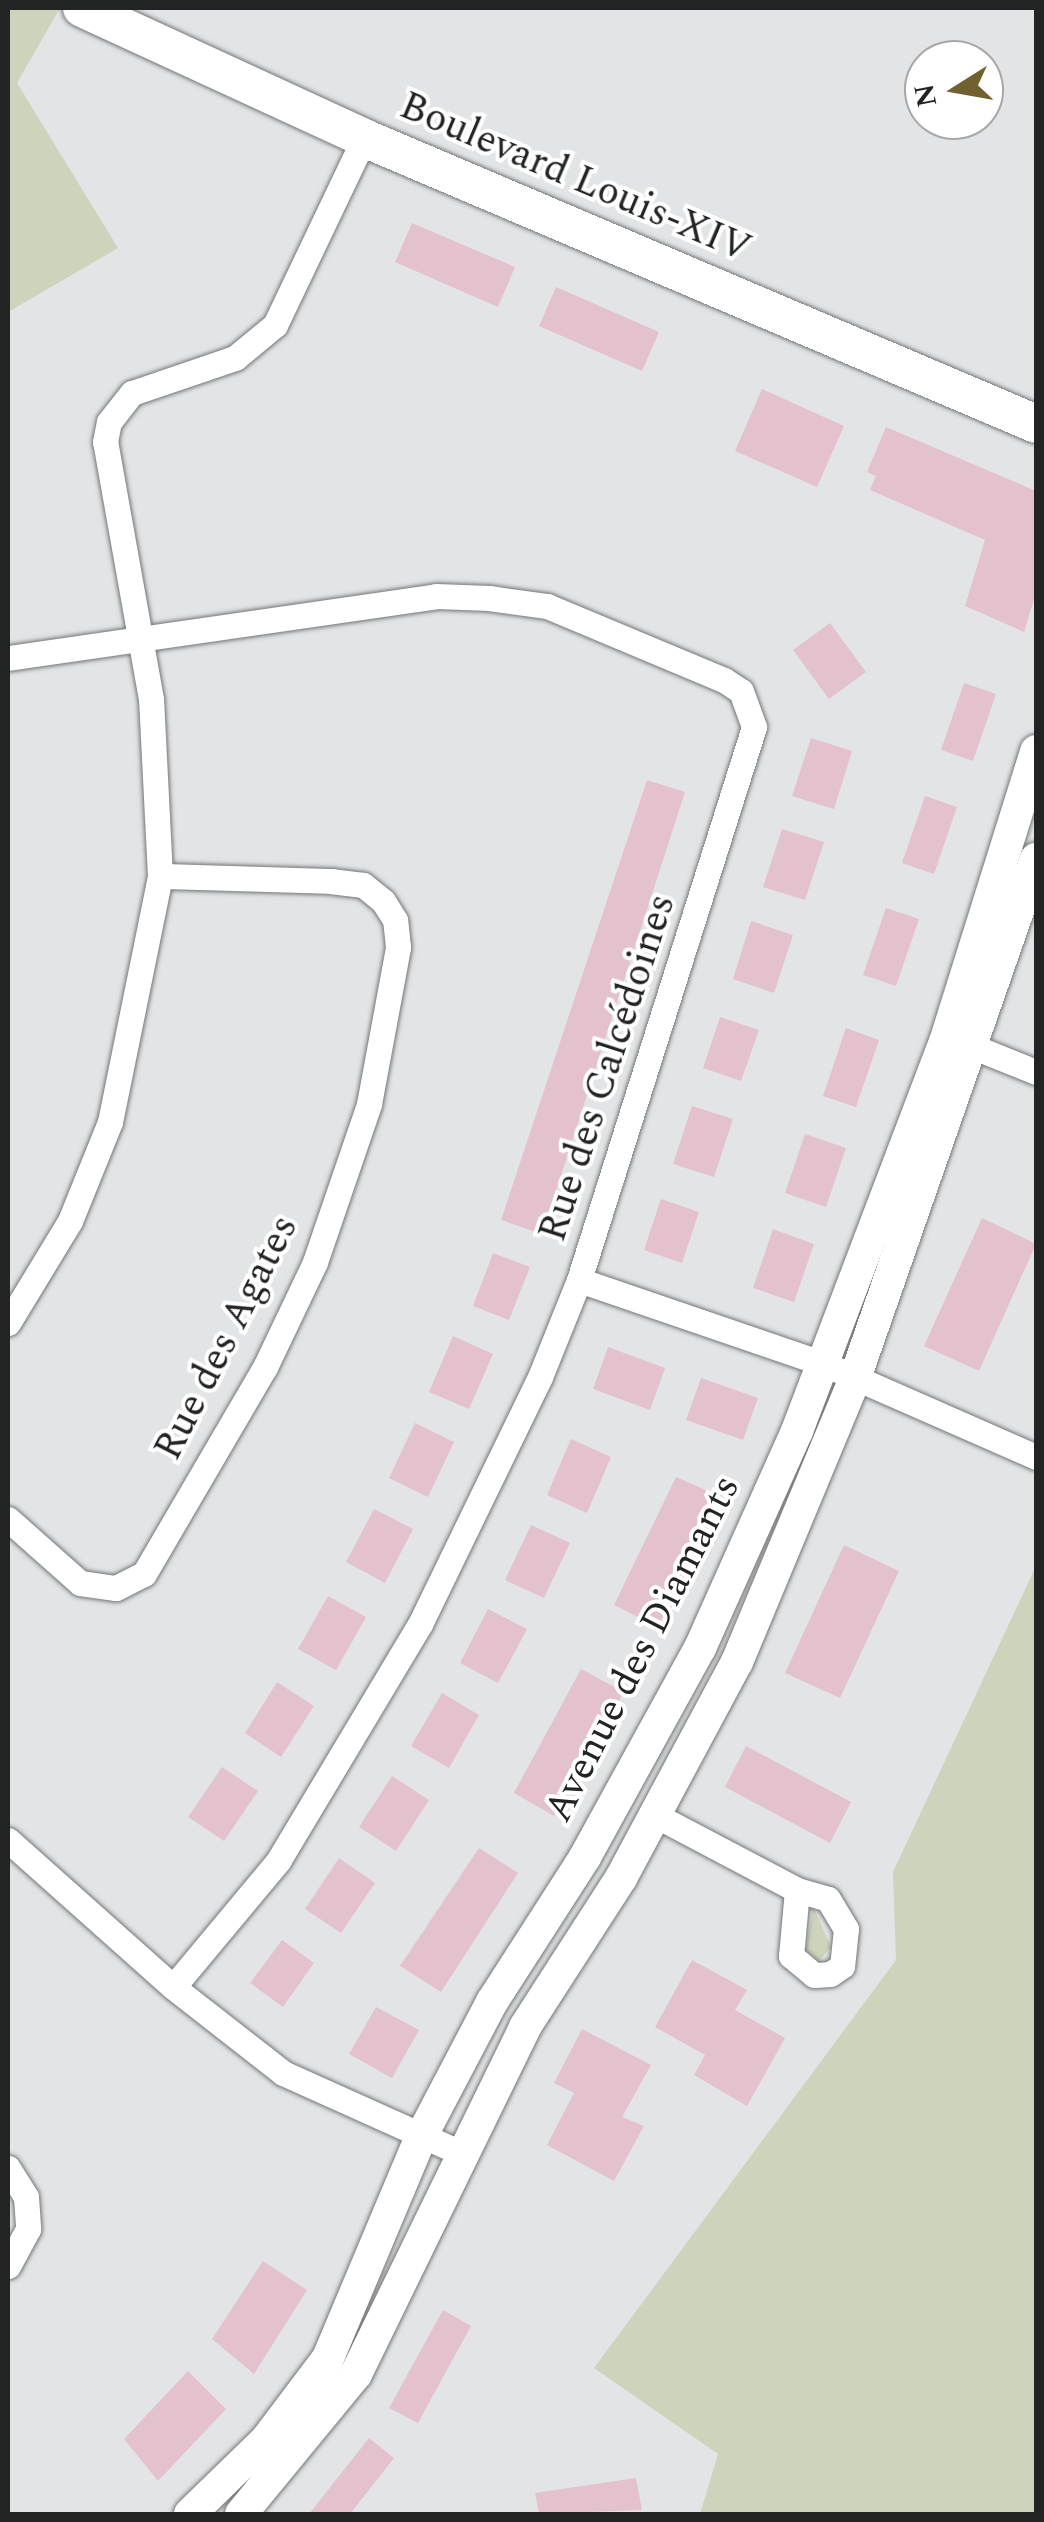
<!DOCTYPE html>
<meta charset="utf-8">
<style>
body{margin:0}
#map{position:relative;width:1044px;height:2522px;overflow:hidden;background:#e2e4e6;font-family:Spectral,serif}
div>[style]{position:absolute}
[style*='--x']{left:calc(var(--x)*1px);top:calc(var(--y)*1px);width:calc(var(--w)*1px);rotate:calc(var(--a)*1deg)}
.green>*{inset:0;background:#cdd4bb}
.building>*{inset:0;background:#e4c2cd}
.roads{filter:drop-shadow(0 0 2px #747678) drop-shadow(0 0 2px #747678)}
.minor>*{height:25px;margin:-12.5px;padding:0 12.5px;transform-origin:12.5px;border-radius:12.5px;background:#fff}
.tertiary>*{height:32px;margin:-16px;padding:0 16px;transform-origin:16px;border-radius:16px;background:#fff}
.secondary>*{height:38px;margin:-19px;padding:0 19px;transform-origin:19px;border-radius:19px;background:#fff}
span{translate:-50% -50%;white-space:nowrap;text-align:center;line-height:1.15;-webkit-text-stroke:8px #fff;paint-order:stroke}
.street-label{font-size:40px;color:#222323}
.frame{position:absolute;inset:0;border:10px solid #222323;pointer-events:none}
.north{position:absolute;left:904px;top:40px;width:100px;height:100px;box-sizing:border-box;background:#fff;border:2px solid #a7a7a7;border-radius:50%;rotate:259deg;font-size:28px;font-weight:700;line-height:40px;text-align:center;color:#222323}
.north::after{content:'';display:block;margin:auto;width:35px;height:45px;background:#70612e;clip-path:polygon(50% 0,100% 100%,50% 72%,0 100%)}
</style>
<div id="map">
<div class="green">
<i style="clip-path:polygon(8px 8px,60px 8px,17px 83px,118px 248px,8px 312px)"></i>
<i style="clip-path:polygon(1036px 1566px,1036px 2514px,700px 2514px,718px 2454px,594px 2368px,896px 1960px,893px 1872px)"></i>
<i style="clip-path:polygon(813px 1906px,831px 1947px,819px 1961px,806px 1950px)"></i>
</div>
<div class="building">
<i style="clip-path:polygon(412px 223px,515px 267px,498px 307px,395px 262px)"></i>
<i style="clip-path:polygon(556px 287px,659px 332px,642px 371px,539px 326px)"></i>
<i style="clip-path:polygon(762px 389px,844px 426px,817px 487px,735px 451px)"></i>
<i style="clip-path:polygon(886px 427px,1036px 491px,1036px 593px,1024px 632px,965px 606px,985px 540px,870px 490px,876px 476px,867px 472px)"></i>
<i style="clip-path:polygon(830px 623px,866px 672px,829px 699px,793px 650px)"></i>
<i style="clip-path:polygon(964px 683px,996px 694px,973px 761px,941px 750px)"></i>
<i style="clip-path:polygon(811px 738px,852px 751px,834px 809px,792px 796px)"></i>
<i style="clip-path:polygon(647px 780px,685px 792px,542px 1234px,501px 1220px)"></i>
<i style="clip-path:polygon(925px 796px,957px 807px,934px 874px,902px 863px)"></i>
<i style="clip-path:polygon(782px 829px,824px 842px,805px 900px,763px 887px)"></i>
<i style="clip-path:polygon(886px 908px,919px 919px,896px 986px,863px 975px)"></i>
<i style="clip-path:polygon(751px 921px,793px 935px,774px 993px,733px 979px)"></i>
<i style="clip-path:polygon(720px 1017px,759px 1030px,741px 1081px,703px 1068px)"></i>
<i style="clip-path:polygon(846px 1028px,879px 1040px,856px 1107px,823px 1096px)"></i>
<i style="clip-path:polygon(692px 1106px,733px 1119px,714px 1177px,673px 1164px)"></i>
<i style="clip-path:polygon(805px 1134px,846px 1148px,826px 1207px,785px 1193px)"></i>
<i style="clip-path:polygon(661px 1199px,699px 1212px,682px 1263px,644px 1250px)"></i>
<i style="clip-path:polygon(982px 1218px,1036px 1244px,979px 1371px,924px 1346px)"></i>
<i style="clip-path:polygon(773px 1229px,814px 1244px,794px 1302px,753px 1288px)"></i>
<i style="clip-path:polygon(493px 1253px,530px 1267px,509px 1320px,473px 1306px)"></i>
<i style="clip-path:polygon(453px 1336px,493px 1354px,469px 1409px,429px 1392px)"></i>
<i style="clip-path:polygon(608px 1347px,665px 1368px,650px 1410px,593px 1389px)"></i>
<i style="clip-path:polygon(701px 1378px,758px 1398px,743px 1440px,686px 1420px)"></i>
<i style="clip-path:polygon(415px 1423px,454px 1442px,428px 1497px,389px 1478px)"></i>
<i style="clip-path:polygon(571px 1439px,611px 1457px,587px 1513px,547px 1495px)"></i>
<i style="clip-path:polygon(676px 1477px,717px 1495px,658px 1627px,614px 1605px)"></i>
<i style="clip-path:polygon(374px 1509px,413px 1529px,385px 1583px,346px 1562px)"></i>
<i style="clip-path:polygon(531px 1525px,570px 1543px,544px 1598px,505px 1580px)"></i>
<i style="clip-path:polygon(844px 1545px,899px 1571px,840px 1698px,785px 1673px)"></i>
<i style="clip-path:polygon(328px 1596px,366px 1617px,336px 1670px,298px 1649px)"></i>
<i style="clip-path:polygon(488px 1609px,527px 1629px,498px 1683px,460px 1663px)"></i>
<i style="clip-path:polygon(581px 1669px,624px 1692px,554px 1816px,514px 1793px)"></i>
<i style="clip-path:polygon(277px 1682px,314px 1706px,281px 1757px,245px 1733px)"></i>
<i style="clip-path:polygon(442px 1693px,479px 1715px,449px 1768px,411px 1746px)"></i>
<i style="clip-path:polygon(746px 1746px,851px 1802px,830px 1843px,725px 1787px)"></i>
<i style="clip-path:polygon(222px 1767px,258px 1791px,224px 1841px,188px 1817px)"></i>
<i style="clip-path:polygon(392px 1776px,429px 1800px,396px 1851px,359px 1827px)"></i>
<i style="clip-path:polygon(479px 1848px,518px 1873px,441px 1992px,400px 1966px)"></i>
<i style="clip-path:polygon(339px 1858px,375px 1883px,341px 1933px,305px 1909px)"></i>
<i style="clip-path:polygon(282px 1940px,314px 1963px,283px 2007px,250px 1983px)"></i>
<i style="clip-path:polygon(692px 1960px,747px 1990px,735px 2010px,785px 2038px,747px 2106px,694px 2075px,705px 2055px,655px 2027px)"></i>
<i style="clip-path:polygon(376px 2007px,419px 2030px,392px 2078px,349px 2054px)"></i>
<i style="clip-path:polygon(582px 2029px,651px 2065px,622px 2117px,644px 2126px,614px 2181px,547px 2145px,574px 2093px,554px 2083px)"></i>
<i style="clip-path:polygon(263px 2261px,307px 2290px,254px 2374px,212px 2339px)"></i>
<i style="clip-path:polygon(443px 2310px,471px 2326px,418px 2423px,389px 2408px)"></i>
<i style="clip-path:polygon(188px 2371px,226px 2409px,158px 2481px,124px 2439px)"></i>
<i style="clip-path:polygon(369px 2438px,394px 2458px,350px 2514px,309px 2514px)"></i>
<i style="clip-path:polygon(636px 2478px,642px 2510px,539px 2514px,535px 2493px)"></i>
</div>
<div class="roads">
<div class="minor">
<i style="--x:8;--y:658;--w:432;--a:-8.2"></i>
<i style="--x:436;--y:596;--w:53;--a:2.2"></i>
<i style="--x:489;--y:598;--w:59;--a:7.9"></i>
<i style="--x:547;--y:606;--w:192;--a:22.7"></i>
<i style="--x:724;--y:680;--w:20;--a:33"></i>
<i style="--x:741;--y:691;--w:38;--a:70"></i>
<i style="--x:754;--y:727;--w:580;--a:107.56"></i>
<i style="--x:579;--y:1280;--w:105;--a:111.9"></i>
<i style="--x:540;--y:1377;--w:275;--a:115.9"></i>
<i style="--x:420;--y:1624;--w:275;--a:120.9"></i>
<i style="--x:279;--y:1860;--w:165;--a:129.8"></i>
<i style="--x:974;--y:1047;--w:67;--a:22"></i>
<i style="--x:579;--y:1280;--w:257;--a:18.9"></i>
<i style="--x:822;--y:1363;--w:234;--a:23.7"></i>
<i style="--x:8;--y:1323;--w:119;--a:-58.7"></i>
<i style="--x:70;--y:1221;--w:107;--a:-68"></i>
<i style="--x:110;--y:1122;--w:251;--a:-78.5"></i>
<i style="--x:160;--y:876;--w:177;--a:-92.9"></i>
<i style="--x:151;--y:699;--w:261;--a:-100.1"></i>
<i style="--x:105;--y:442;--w:20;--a:-79"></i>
<i style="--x:109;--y:422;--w:37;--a:-52"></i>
<i style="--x:132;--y:393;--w:109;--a:-18.8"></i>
<i style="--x:235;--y:358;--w:52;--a:-39.5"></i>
<i style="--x:275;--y:325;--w:207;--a:-64.5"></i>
<i style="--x:8;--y:1519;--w:96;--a:41.6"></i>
<i style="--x:80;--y:1583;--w:36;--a:8"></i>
<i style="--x:116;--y:1588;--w:31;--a:-27"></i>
<i style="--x:144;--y:1574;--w:240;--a:-59.7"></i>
<i style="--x:265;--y:1367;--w:116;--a:-64.5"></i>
<i style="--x:315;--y:1262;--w:167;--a:-71.1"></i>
<i style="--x:369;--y:1104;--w:160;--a:-79.5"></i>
<i style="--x:398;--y:947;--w:27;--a:-96"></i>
<i style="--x:395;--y:920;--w:22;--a:-122"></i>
<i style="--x:383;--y:901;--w:26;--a:-141"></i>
<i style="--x:363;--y:885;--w:31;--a:-173"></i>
<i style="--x:332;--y:881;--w:172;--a:-178.3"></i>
<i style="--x:655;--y:1815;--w:161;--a:27.8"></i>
<i style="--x:797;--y:1890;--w:32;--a:16"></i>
<i style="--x:828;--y:1899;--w:35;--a:59"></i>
<i style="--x:846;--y:1929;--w:37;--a:96"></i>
<i style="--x:842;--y:1966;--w:14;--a:146"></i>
<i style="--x:830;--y:1974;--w:16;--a:176"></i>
<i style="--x:814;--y:1975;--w:30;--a:-140"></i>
<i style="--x:791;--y:1956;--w:66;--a:-84.8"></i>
<i style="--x:8;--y:1840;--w:221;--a:41.7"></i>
<i style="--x:173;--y:1987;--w:140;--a:38"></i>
<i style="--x:283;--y:2073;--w:197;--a:24.2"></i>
<i style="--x:8;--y:2168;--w:34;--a:58"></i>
<i style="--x:26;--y:2197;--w:32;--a:86"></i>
<i style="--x:28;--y:2229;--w:42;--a:118.4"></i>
</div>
<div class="tertiary">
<i style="--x:190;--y:2514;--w:107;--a:-44.2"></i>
<i style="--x:267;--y:2439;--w:101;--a:-53"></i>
<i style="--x:328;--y:2358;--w:240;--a:-67.2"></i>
<i style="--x:421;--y:2137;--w:153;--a:-62.3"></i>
<i style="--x:492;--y:2002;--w:172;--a:-57.3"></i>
<i style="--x:585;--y:1857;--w:239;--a:-61.2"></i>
<i style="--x:700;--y:1648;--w:238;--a:-65.9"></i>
<i style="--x:797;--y:1431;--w:416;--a:-69.2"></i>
<i style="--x:945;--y:1042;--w:305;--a:-72.6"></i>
<i style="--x:241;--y:2514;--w:181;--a:-50.6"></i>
<i style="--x:356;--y:2374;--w:386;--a:-64"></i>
<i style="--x:525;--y:2027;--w:177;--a:-57.2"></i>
<i style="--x:621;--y:1878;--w:245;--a:-61.8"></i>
<i style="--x:737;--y:1662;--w:308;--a:-67.4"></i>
<i style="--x:855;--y:1378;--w:550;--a:-70.77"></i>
</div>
<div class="secondary">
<i style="--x:82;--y:8;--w:311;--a:24.7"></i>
<i style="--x:364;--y:138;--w:730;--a:23.05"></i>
</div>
</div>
<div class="street-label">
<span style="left:575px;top:178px;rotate:23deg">Boulevard Louis-XIV</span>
<span style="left:608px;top:1068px;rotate:-72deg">Rue des Calcédoines</span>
<span style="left:227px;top:1338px;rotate:-63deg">Rue des Agates</span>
<span style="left:643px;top:1649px;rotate:-63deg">Avenue des Diamants</span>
</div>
<div class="frame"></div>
<div class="north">N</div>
</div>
